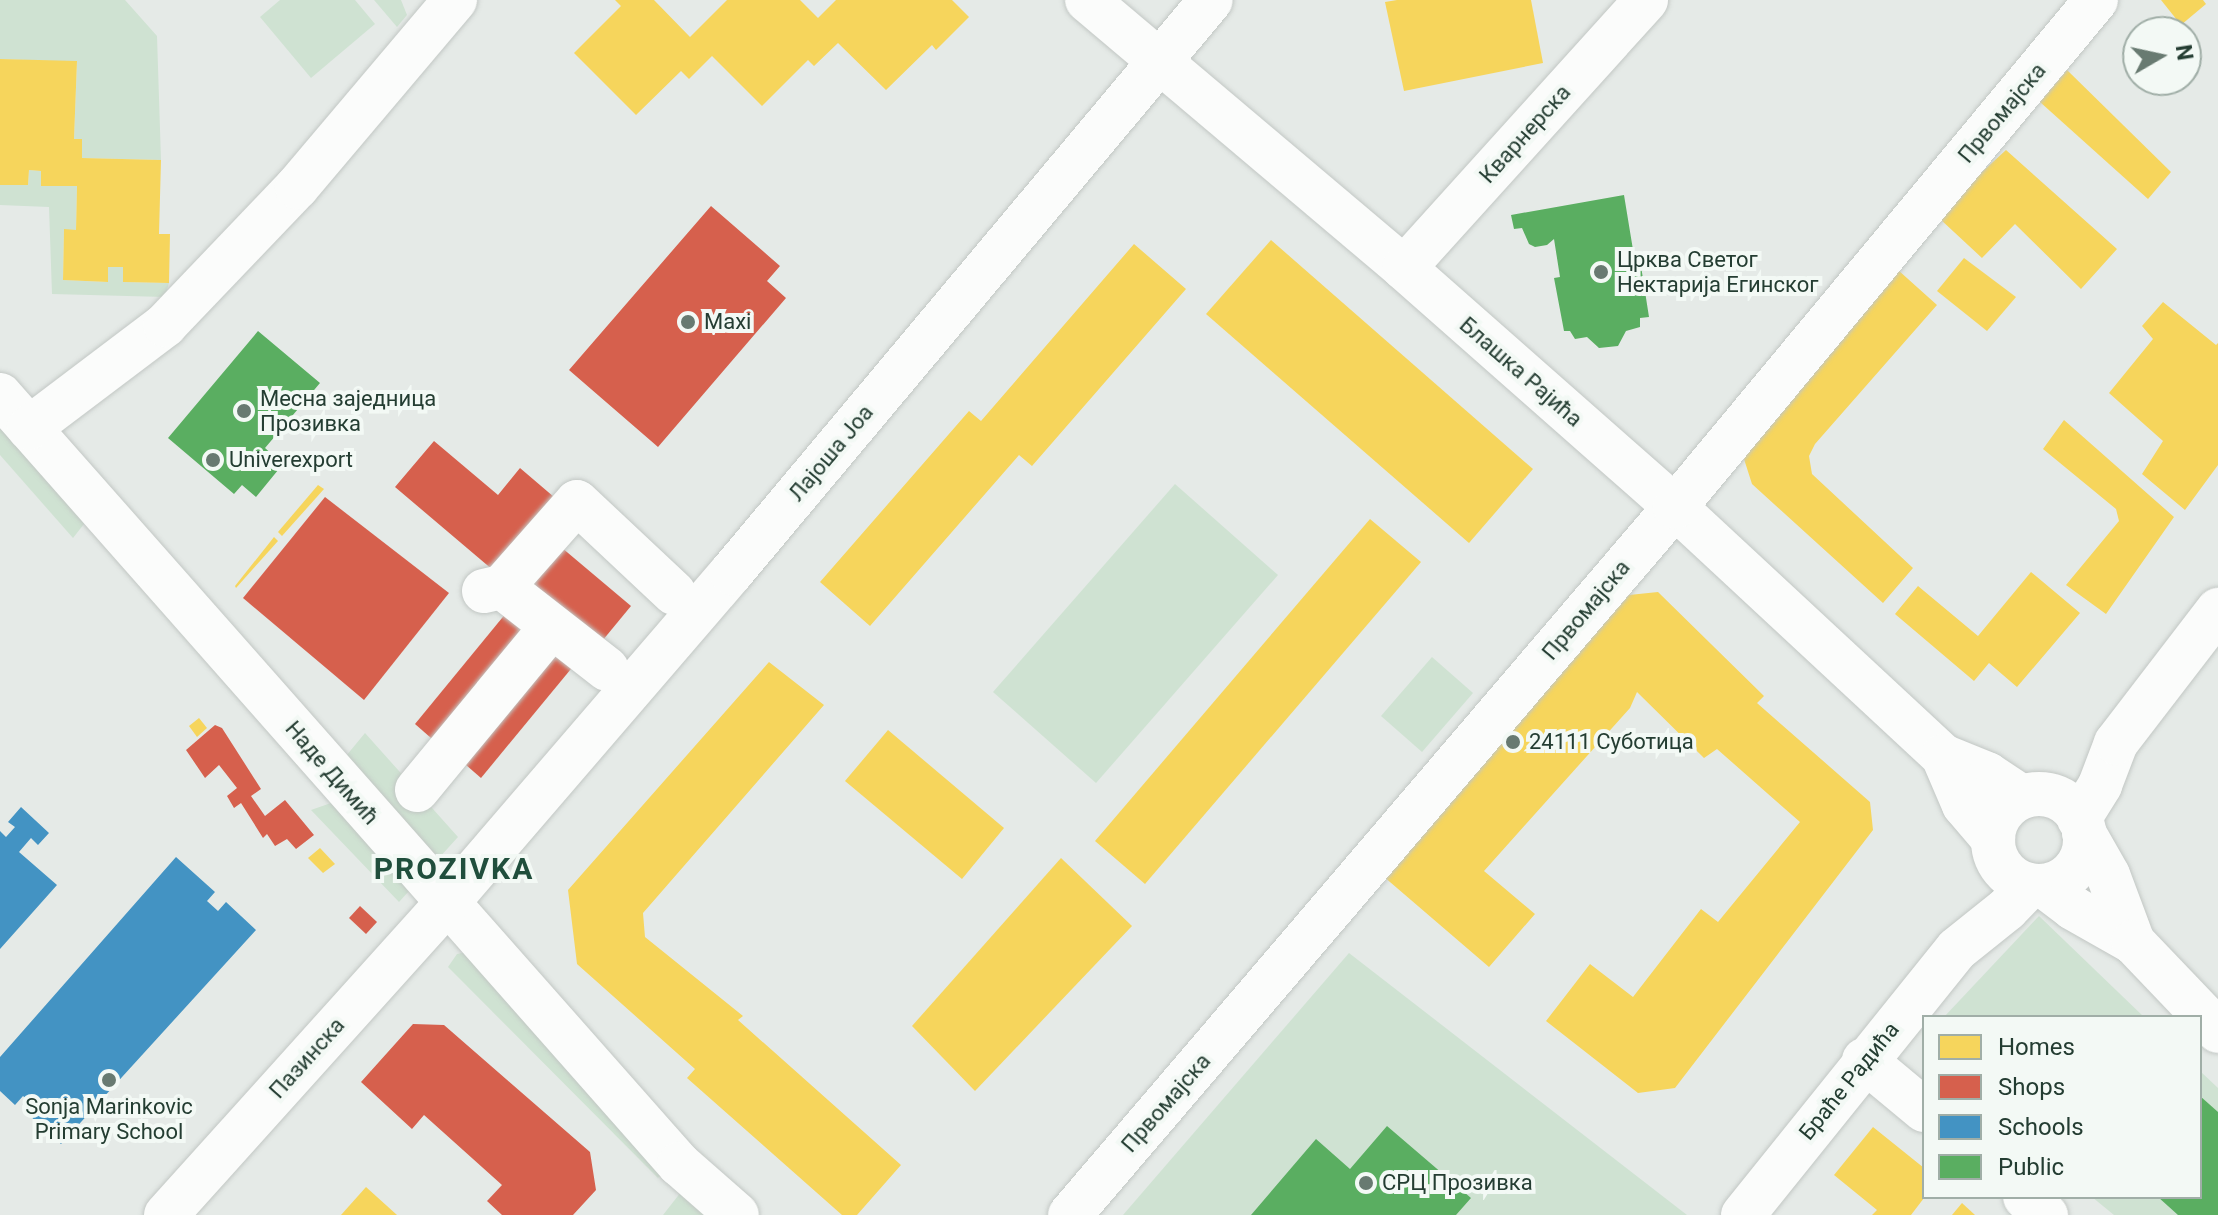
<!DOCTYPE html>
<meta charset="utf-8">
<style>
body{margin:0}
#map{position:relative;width:2218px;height:1215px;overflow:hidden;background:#e5eae7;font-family:Roboto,sans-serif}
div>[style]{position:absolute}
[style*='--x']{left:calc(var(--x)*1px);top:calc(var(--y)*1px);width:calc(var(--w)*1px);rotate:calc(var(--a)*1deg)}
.green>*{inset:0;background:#cfe2d2}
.homes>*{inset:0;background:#f6d55c}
.shops>*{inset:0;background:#d6604d}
.schools>*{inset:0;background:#4393c3}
.public>*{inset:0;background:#5aae61}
.roads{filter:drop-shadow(0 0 2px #c2c7c4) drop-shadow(0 0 2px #c2c7c4)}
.minor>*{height:44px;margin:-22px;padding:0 22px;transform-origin:22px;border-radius:22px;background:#fbfcfb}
.minor>.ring{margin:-22px;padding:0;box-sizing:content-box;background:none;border:44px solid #fbfcfb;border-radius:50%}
.dots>*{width:22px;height:22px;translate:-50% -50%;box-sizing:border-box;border:4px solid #f3f9f5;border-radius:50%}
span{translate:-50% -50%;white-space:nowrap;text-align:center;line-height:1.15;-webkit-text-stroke:8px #f3f9f5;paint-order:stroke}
.street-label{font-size:22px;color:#243d32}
.poi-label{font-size:22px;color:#243d32}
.left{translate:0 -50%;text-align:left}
.district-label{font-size:30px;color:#204e3c;font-weight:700;letter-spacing:2px}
.legend{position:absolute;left:1922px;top:1015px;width:280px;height:184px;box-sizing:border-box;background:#f3f9f5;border:2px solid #a0aea7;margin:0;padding:10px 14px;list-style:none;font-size:24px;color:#243d32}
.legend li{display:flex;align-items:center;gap:16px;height:40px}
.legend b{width:40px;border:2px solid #a0aea7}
.north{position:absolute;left:2122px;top:16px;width:80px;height:80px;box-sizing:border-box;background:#f3f9f5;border:2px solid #a0aea7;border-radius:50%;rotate:81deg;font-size:22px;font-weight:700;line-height:32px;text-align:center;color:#243d32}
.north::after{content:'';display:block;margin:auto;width:28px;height:36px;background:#687a71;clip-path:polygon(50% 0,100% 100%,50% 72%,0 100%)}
</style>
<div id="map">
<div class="green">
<i style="clip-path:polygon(0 0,125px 0,157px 36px,161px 160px,82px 158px,82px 139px,74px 139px,77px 62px,0 59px)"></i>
<i style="clip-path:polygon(280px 0,355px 0,375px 24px,311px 78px,260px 17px)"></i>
<i style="clip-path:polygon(374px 0,401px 0,407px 15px,397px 27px)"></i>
<i style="clip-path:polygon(29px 170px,41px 171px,42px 186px,77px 186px,76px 230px,64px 230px,63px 280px,107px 282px,108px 267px,123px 267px,123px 282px,169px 283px,165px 297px,52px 294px,49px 207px,0 205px,0 185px,28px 185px)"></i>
<i style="clip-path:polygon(15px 412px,98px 506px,73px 538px,0 455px,0 429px)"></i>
<i style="clip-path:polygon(1175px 484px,1278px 575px,1096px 783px,993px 692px)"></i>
<i style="clip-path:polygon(1432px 657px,1473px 693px,1422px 752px,1381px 716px)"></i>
<i style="clip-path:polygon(365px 733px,458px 837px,399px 902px,311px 810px,351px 796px,332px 773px)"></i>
<i style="clip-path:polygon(2039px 916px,2144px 1017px,1944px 1017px)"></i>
<i style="clip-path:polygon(472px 951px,668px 1168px,658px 1178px,448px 967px,457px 954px)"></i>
<i style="clip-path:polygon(1349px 953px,1687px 1215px,1123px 1215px)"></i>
<i style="clip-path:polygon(2200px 1071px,2218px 1088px,2218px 1215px,2114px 1215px,2092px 1197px,2200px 1197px)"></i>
<i style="clip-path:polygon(681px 1192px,706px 1215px,663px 1215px)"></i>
</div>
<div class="homes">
<i style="clip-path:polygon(615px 0,654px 0,690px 37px,727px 0,800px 0,818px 18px,836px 0,952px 0,969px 17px,936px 50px,932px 45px,886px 90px,838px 43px,814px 66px,808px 60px,762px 106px,712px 56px,689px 79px,681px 71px,636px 115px,574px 53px,621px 6px)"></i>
<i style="clip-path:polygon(1397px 0,1531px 0,1543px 63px,1404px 91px,1385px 2px)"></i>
<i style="clip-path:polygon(2161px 0,2203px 0,2206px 4px,2181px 25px)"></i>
<i style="clip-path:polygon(0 59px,77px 61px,74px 139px,82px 139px,82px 158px,161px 160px,159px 234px,170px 234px,169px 283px,123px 282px,123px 267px,108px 267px,108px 282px,63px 280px,64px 229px,76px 230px,77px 186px,41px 186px,41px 171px,29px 170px,28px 185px,0 185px)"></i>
<i style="clip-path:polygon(2067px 70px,2171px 172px,2148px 199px,2040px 102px)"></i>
<i style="clip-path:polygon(2006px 150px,2117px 249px,2081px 289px,2015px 224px,1982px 258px,1940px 219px,1970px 183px)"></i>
<i style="clip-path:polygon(1271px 240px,1533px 469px,1469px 543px,1206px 314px)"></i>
<i style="clip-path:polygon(1134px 244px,1186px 289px,1032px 466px,1019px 455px,870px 626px,820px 582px,969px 411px,981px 421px)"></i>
<i style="clip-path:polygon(1964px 258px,2016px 297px,1987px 331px,1937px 291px)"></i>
<i style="clip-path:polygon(1898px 270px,1937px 305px,1815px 444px,1809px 456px,1812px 474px,1913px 568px,1883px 603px,1752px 484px,1744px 459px,1761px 432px)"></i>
<i style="clip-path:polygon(2163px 302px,2216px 345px,2218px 343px,2218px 465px,2185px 510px,2142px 474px,2163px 441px,2109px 393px,2153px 339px,2142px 326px)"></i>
<i style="clip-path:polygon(2064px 420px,2174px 517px,2106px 614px,2066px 585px,2119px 521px,2116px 509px,2043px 449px)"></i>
<i style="clip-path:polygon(318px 485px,324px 489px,282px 536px,278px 532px)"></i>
<i style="clip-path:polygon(1370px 519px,1421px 562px,1145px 884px,1095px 841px)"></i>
<i style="clip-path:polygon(274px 537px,278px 541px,236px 588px,235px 586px)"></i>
<i style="clip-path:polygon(2031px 572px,2080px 613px,2017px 687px,1989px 663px,1974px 681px,1895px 614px,1918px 586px,1978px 636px)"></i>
<i style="clip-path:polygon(1658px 592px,1764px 696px,1757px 703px,1870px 802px,1873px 830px,1675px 1088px,1638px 1093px,1546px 1021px,1590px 964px,1633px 997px,1701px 909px,1718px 922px,1800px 822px,1717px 749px,1704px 758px,1637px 692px,1630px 708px,1484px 871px,1535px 914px,1489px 967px,1383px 876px,1629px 595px)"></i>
<i style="clip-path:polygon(769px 662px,824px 705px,643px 913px,645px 937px,743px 1016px,738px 1020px,901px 1165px,857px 1215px,842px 1215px,687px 1078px,695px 1069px,577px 964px,568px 890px)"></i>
<i style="clip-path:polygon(199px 718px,207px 728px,197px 737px,189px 726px)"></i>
<i style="clip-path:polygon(888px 730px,1004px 828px,962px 879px,845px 781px)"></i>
<i style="clip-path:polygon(320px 848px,335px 864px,323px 873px,308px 858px)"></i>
<i style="clip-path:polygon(1061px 858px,1132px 926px,975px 1091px,912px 1026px)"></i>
<i style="clip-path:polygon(1873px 1127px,1924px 1168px,1924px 1198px,1911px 1215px,1872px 1215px,1877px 1210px,1834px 1175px)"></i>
<i style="clip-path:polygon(366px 1187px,397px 1215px,341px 1215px)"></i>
<i style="clip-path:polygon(1962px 1203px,1975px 1215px,1952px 1215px)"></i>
</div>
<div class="shops">
<i style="clip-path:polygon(711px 206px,780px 266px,767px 281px,786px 298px,658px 447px,569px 370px)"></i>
<i style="clip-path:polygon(434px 441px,498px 495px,520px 468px,561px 503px,500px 576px,395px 487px)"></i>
<i style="clip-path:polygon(325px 497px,449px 593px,364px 700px,243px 598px)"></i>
<i style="clip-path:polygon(555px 542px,631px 606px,598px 646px,522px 581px)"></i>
<i style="clip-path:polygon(511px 607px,535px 628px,439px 745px,415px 724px)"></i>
<i style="clip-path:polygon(557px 639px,580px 658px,481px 778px,458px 758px)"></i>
<i style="clip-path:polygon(215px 725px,222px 728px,261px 789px,251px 796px,265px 816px,285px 800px,314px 835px,296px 849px,287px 839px,275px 846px,267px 834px,263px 838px,241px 803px,234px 808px,227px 796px,237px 788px,219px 765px,205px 778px,186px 750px)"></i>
<i style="clip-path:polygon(360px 906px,377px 922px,366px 934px,349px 918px)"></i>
<i style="clip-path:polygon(413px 1024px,444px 1025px,590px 1152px,596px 1190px,573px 1215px,502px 1215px,487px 1201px,502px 1185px,424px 1115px,412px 1129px,361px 1082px)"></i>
</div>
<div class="schools">
<i style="clip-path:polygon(21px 807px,49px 833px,38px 845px,31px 838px,19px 852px,57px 885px,0 949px,0 831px,6px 837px,15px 827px,8px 822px)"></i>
<i style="clip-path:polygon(176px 857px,215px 892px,207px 901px,218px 911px,226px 902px,256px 930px,61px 1144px,28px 1114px,35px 1106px,23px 1096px,15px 1105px,0 1091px,0 1057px)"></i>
</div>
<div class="public">
<i style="clip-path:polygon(1624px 195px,1636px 268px,1641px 266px,1649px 317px,1640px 318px,1640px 327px,1626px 331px,1618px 346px,1599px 348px,1587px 337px,1575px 339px,1570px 331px,1564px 331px,1554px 278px,1560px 277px,1554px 239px,1547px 245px,1535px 247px,1529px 244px,1522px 228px,1514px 229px,1511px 215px)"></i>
<i style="clip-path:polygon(258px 331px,320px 383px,265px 448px,283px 464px,256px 497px,242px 485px,234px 494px,168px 438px)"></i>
<i style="clip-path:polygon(2200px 1096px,2218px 1112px,2218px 1215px,2178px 1215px,2158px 1197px,2200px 1197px)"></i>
<i style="clip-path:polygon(1387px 1126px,1471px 1198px,1456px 1215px,1251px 1215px,1316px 1139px,1350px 1169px)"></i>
</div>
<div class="roads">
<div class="minor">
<i style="--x:1087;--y:0;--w:415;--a:40.2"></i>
<i style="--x:1404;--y:268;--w:361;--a:41.4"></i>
<i style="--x:1675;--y:507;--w:366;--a:42.9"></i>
<i style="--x:1943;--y:756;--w:48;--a:22.2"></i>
<i style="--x:1987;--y:774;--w:42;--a:33.3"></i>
<i style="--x:1404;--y:268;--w:361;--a:-47.9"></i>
<i style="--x:0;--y:395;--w:1026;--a:48.56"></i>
<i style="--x:679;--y:1164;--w:77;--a:41.3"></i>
<i style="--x:29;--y:428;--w:171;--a:-37.1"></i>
<i style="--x:165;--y:325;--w:191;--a:-46.3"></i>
<i style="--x:297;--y:187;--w:245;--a:-49.8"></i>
<i style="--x:502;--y:587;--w:133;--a:38"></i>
<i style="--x:484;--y:591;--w:18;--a:-13"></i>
<i style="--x:502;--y:587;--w:113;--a:-48.6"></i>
<i style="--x:577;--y:502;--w:133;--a:43.2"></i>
<i style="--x:1943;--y:756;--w:53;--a:66.8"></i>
<i style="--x:1964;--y:805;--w:45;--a:49.5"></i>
<i style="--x:417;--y:790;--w:212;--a:-50.5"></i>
<i class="ring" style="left:1993px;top:794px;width:48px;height:48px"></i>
<i style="--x:2079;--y:819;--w:40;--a:-58"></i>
<i style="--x:2100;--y:785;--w:45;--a:-69.1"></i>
<i style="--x:2116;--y:743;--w:168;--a:-52.5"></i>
<i style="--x:2084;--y:833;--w:48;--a:60.3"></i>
<i style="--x:2108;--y:875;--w:72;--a:69.5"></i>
<i style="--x:2044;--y:886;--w:36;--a:37"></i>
<i style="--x:2073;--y:908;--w:69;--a:29.5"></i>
<i style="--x:2133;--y:942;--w:123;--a:46.3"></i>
<i style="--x:1864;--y:1060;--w:78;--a:39.8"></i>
<i style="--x:2025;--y:1197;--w:28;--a:41"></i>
<i style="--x:166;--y:1215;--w:421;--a:-48"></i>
<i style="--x:448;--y:902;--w:434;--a:-49.3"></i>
<i style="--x:731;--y:573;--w:747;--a:-50.05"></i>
<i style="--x:1070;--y:1215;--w:931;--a:-49.49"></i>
<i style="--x:1675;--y:507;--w:659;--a:-50.29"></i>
<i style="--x:1743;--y:1215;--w:341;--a:-51.2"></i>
<i style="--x:1957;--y:949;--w:64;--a:-38.7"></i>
<i style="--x:2007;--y:909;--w:33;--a:-46"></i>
</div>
</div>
<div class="dots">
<i style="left:1601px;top:272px;background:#687a71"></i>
<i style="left:688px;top:322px;background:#687a71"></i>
<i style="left:244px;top:411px;background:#687a71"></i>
<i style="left:213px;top:460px;background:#687a71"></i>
<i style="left:1513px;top:742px;background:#687a71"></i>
<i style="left:109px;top:1080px;background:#687a71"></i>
<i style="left:1366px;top:1183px;background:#687a71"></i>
</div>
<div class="street-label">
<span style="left:2002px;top:113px;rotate:-50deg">Првомајска</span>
<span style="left:1525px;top:134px;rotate:-48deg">Кварнерска</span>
<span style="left:1521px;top:372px;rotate:41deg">Блашка Рајића</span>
<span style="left:831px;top:453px;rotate:-50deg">Лајоша Јоа</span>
<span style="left:1586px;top:610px;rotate:-50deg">Првомајска</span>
<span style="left:332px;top:773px;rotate:49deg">Наде Димић</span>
<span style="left:307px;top:1058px;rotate:-48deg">Пазинска</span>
<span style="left:1849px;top:1081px;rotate:-51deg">Браће Радића</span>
<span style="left:1166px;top:1103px;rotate:-49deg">Првомајска</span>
</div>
<div class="poi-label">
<span class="left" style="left:1617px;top:272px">Црква Светог<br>Нектарија Егинског</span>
<span class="left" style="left:704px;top:322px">Maxi</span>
<span class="left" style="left:260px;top:411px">Месна заједница<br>Прозивка</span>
<span class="left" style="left:229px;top:460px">Univerexport</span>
<span class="left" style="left:1529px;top:742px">24111 Суботица</span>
<span style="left:109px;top:1119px">Sonja Marinkovic<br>Primary School</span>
<span class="left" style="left:1382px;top:1183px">СРЦ Прозивка</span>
</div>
<div class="district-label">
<span style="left:454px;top:869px">PROZIVKA</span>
</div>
<ul class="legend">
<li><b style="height:22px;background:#f6d55c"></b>Homes</li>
<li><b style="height:22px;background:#d6604d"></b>Shops</li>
<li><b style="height:22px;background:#4393c3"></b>Schools</li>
<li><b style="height:22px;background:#5aae61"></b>Public</li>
</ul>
<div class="north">N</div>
</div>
